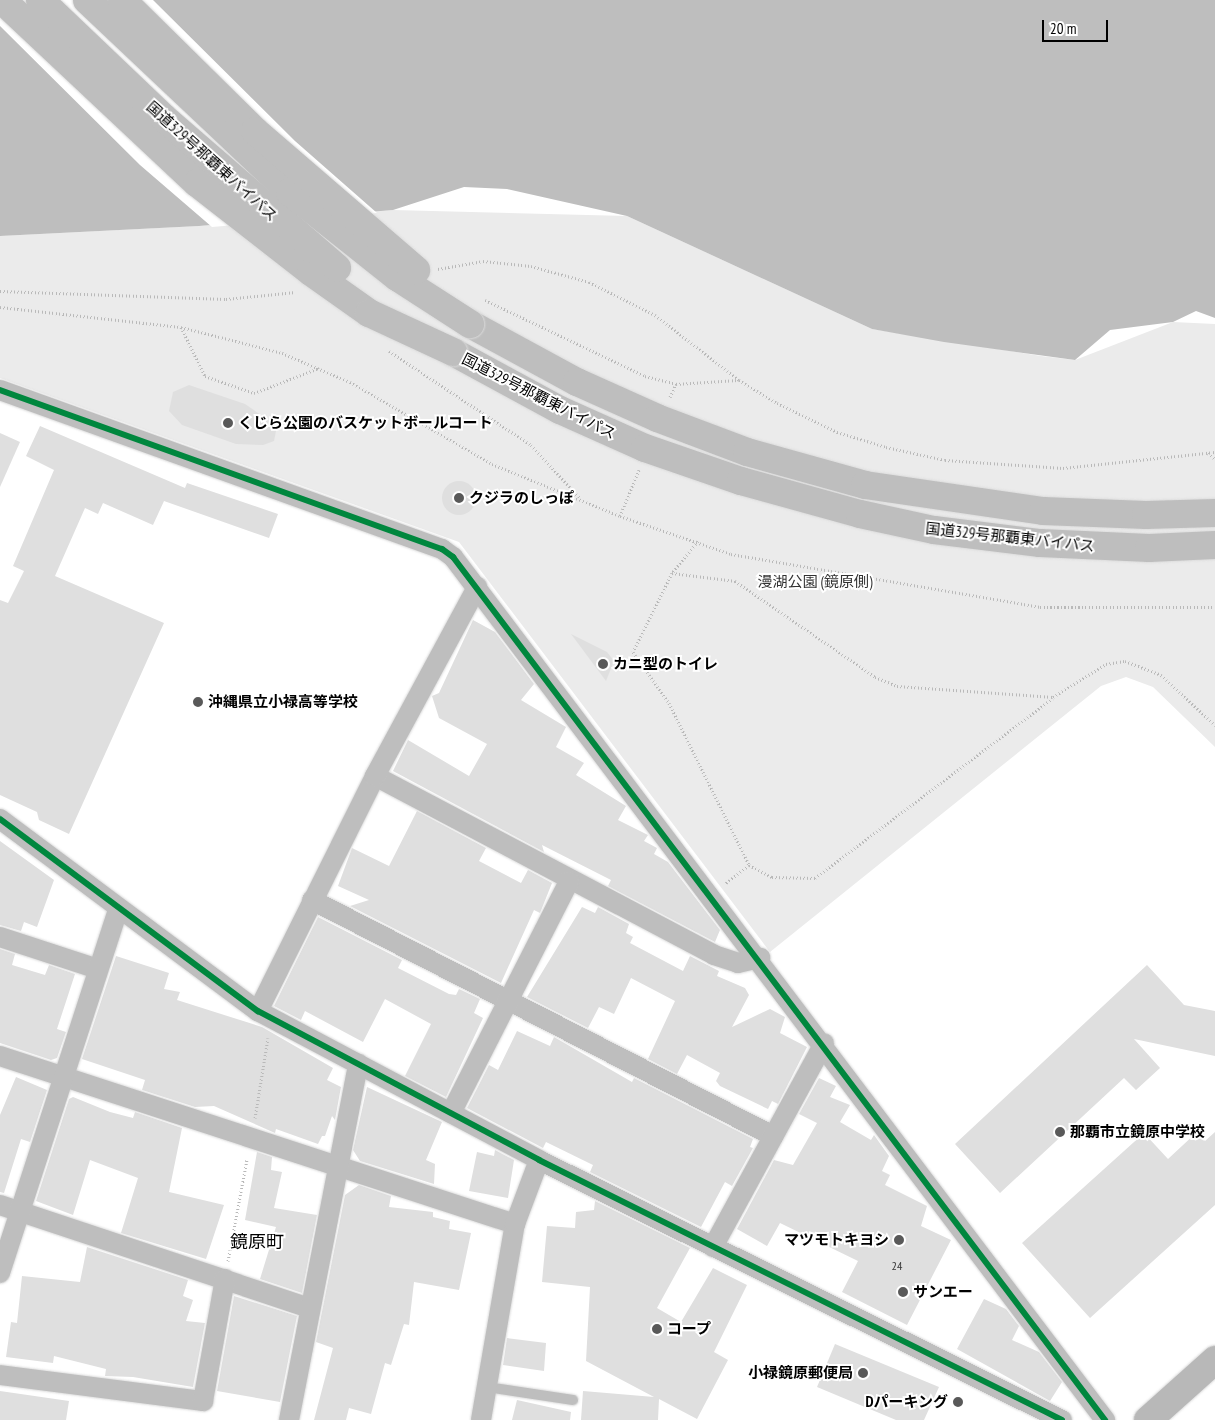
<!DOCTYPE html>
<meta charset="utf-8">
<style>
body{margin:0}
#map{position:relative;width:1215px;height:1420px;overflow:hidden;background:#fff;font-family:"PT Sans Narrow","Noto Sans JP",sans-serif}
div>[style]{position:absolute}
[style*='--x']{left:calc(var(--x)*1px);top:calc(var(--y)*1px);width:calc(var(--w)*1px);rotate:calc(var(--a)*1deg)}
.green>*{inset:0;background:#ebebeb}
.water>*{inset:0;background:#bebebe}
.pier>*{inset:0;background:#fff}
.building>*{inset:0;background:#dfdfdf}
.round{border-radius:50%}
.path>*{height:3px;margin-top:-1.5px;transform-origin:0;background:repeating-linear-gradient(90deg,#b9b9b9 0 1px,transparent 0 3.5px)}
.roads{filter:drop-shadow(0 0 1px #dbdbdb) drop-shadow(0 0 1px #dbdbdb)}
.lane>*{height:10px;margin:-5px;padding:0 5px;transform-origin:5px;border-radius:5px;background:#bebebe}
.street>*{height:20px;margin:-10px;padding:0 10px;transform-origin:10px;border-radius:10px;background:#bebebe}
.secondary>*{height:28px;margin:-14px;padding:0 14px;transform-origin:14px;border-radius:14px;background:#b8b8b8}
.highway>*{height:28px;margin:-14px;padding:0 14px;transform-origin:14px;border-radius:14px;background:#bebebe}
.bridges{filter:drop-shadow(0 0 1px #dbdbdb) drop-shadow(0 0 1px #dbdbdb)}
.highway-bridge>*{height:28px;margin:-14px;padding:0 14px;transform-origin:14px;border-radius:14px;background:#bebebe}
.cycleway>*{height:6px;margin:-3px;padding:0 3px;transform-origin:3px;border-radius:3px;background:#00873e}
.dots>*{width:14px;height:14px;translate:-50% -50%;box-sizing:border-box;border:2px solid #fff;border-radius:50%}
span{translate:-50% -50%;white-space:nowrap;text-align:center;line-height:1.15;-webkit-text-stroke:4px #fff;paint-order:stroke}
.number-label{font-size:12px;color:#383838}
.number-label span{-webkit-text-stroke-width:0}
.street-label{font-size:15px;color:#000}
.poi-label{font-size:15px;color:#000;font-weight:700}
.left{translate:0 -50%;text-align:left}
.right{translate:-100% -50%;text-align:right}
.park-label{font-size:15px;color:#323232}
.quarter-label{font-size:18px;color:#000}
.scale{position:absolute;left:1042px;top:20px;width:66px;height:22px;box-sizing:border-box;border:2px solid #000;border-top:0;padding-left:6px;font-size:15px;line-height:18px;white-space:nowrap;color:#000;-webkit-text-stroke:4px #fff;paint-order:stroke}
</style>
<div id="map">
<div class="green">
<i style="clip-path:polygon(393px 210px,627px 216px,872px 329px,1041px 356px,1075px 360px,1173px 322px,1215px 324px,1215px 747px,1153px 687px,1126px 677px,1101px 686px,770px 952px,459px 542px,0 378px,0 236px,199px 226px)"></i>
</div>
<div class="water">
<i style="clip-path:polygon(0 0,1215px 0,1215px 318px,1196px 311px,1173px 322px,1110px 330px,1075px 360px,944px 342px,872px 329px,627px 216px,507px 189px,464px 187px,393px 210px,199px 226px,0 236px)"></i>
</div>
<div class="pier">
<i style="clip-path:polygon(0 0,153px 0,295px 141px,377px 213px,212px 227px,140px 165px,0 26px)"></i>
</div>
<div class="building">
<i style="clip-path:polygon(189px 385px,245px 404px,277px 426px,274px 441px,263px 445px,236px 444px,182px 425px,169px 411px,173px 392px)"></i>
<i style="clip-path:polygon(40px 426px,185px 488px,187px 483px,278px 514px,269px 538px,164px 501px,153px 525px,103px 503px,98px 514px,85px 508px,55px 576px,164px 623px,69px 834px,39px 820px,37px 812px,0 795px,0 600px,8px 603px,24px 571px,13px 566px,54px 470px,26px 456px)"></i>
<i style="clip-path:polygon(0 433px,20px 442px,0 487px)"></i>
<i class="round" style="left:442px;top:481px;width:34px;height:34px"></i>
<i style="clip-path:polygon(473px 620px,495px 632px,534px 684px,521px 700px,566px 727px,556px 747px,584px 763px,576px 775px,626px 806px,618px 820px,648px 835px,644px 841px,657px 848px,654px 854px,668px 862px,720px 930px,715px 942px,608px 886px,611px 880px,542px 845px,544px 852px,393px 771px,408px 740px,469px 776px,487px 744px,439px 718px,432px 696px,439px 693px)"></i>
<i style="clip-path:polygon(571px 634px,607px 652px,614px 661px,606px 681px)"></i>
<i style="clip-path:polygon(417px 811px,486px 848px,479px 861px,521px 883px,528px 870px,552px 883px,540px 913px,534px 910px,501px 983px,350px 906px,369px 900px,338px 886px,352px 848px,389px 866px)"></i>
<i style="clip-path:polygon(0 841px,54px 880px,37px 927px,24px 922px,21px 931px,0 925px)"></i>
<i style="clip-path:polygon(582px 907px,595px 913px,598px 907px,629px 924px,626px 933px,633px 937px,630px 943px,683px 971px,690px 956px,719px 971px,717px 976px,745px 988px,749px 995px,732px 1027px,770px 1009px,785px 1017px,780px 1033px,807px 1047px,778px 1104px,772px 1101px,768px 1109px,720px 1086px,716px 1081px,720px 1073px,687px 1055px,677px 1074px,648px 1059px,675px 1001px,631px 978px,614px 1014px,599px 1007px,588px 1028px,527px 997px)"></i>
<i style="clip-path:polygon(318px 917px,402px 960px,398px 968px,449px 994px,456px 995px,459px 989px,480px 999px,474px 1013px,483px 1018px,446px 1097px,405px 1076px,431px 1024px,385px 999px,363px 1042px,305px 1011px,301px 1020px,274px 1006px)"></i>
<i style="clip-path:polygon(0 949px,15px 954px,12px 965px,45px 975px,49px 965px,75px 974px,57px 1029px,66px 1032px,57px 1058px,51px 1060px,0 1043px)"></i>
<i style="clip-path:polygon(116px 956px,169px 973px,164px 989px,180px 992px,177px 1000px,262px 1027px,333px 1068px,327px 1080px,341px 1087px,335px 1120px,332px 1116px,325px 1136px,322px 1136px,318px 1144px,276px 1129px,275px 1133px,214px 1106px,195px 1107px,142px 1090px,145px 1080px,82px 1059px)"></i>
<i style="clip-path:polygon(1147px 965px,1184px 1005px,1215px 1011px,1215px 1056px,1134px 1039px,1160px 1068px,1136px 1090px,1124px 1078px,1000px 1193px,955px 1144px)"></i>
<i style="clip-path:polygon(517px 1031px,550px 1046px,554px 1037px,632px 1082px,634px 1078px,753px 1139px,750px 1147px,753px 1148px,732px 1186px,725px 1182px,701px 1227px,590px 1172px,593px 1165px,546px 1142px,543px 1148px,467px 1108px,489px 1065px,498px 1070px)"></i>
<i style="clip-path:polygon(16px 1077px,47px 1090px,30px 1142px,21px 1139px,4px 1193px,0 1192px,0 1115px)"></i>
<i style="clip-path:polygon(819px 1078px,836px 1086px,830px 1097px,850px 1105px,840px 1122px,871px 1140px,874px 1135px,889px 1156px,882px 1171px,890px 1175px,885px 1185px,927px 1206px,921px 1226px,951px 1240px,907px 1325px,842px 1292px,858px 1261px,780px 1223px,767px 1246px,737px 1229px,774px 1160px,793px 1165px,817px 1123px,799px 1114px)"></i>
<i style="clip-path:polygon(367px 1087px,442px 1122px,426px 1160px,435px 1164px,434px 1184px,360px 1161px,353px 1150px)"></i>
<i style="clip-path:polygon(73px 1097px,110px 1112px,133px 1118px,135px 1112px,182px 1128px,169px 1192px,224px 1205px,206px 1259px,121px 1233px,138px 1178px,90px 1160px,73px 1215px,36px 1201px,69px 1099px)"></i>
<i style="clip-path:polygon(1197px 1132px,1205px 1141px,1215px 1132px,1215px 1205px,1090px 1318px,1022px 1243px,1144px 1133px,1168px 1159px)"></i>
<i style="clip-path:polygon(495px 1150px,514px 1160px,508px 1198px,469px 1191px,477px 1152px,494px 1156px)"></i>
<i style="clip-path:polygon(257px 1152px,272px 1157px,271px 1170px,282px 1172px,274px 1208px,317px 1215px,302px 1293px,260px 1279px,276px 1227px,245px 1220px)"></i>
<i style="clip-path:polygon(359px 1185px,391px 1196px,389px 1207px,433px 1212px,433px 1217px,450px 1221px,449px 1229px,471px 1233px,459px 1290px,414px 1282px,409px 1325px,404px 1324px,391px 1365px,385px 1363px,371px 1414px,349px 1408px,346px 1420px,314px 1420px,333px 1348px,316px 1342px,345px 1195px)"></i>
<i style="clip-path:polygon(595px 1201px,690px 1248px,657px 1308px,681px 1322px,713px 1268px,747px 1285px,714px 1352px,728px 1360px,697px 1419px,659px 1399px,658px 1420px,581px 1420px,583px 1391px,654px 1397px,586px 1361px,590px 1287px,542px 1282px,547px 1226px,575px 1228px,576px 1212px,594px 1210px)"></i>
<i style="clip-path:polygon(87px 1247px,188px 1280px,183px 1296px,193px 1300px,186px 1321px,205px 1323px,193px 1387px,133px 1377px,105px 1376px,106px 1369px,54px 1356px,53px 1363px,6px 1357px,11px 1322px,17px 1323px,22px 1276px,80px 1282px)"></i>
<i style="clip-path:polygon(234px 1296px,297px 1316px,280px 1402px,217px 1391px)"></i>
<i style="clip-path:polygon(984px 1299px,1006px 1309px,1019px 1326px,1012px 1340px,1039px 1352px,1062px 1382px,1050px 1401px,957px 1349px)"></i>
<i style="clip-path:polygon(507px 1338px,546px 1343px,544px 1371px,503px 1365px)"></i>
<i style="clip-path:polygon(835px 1344px,939px 1387px,924px 1420px,896px 1420px,817px 1387px)"></i>
<i style="clip-path:polygon(0 1391px,69px 1401px,66px 1420px,0 1420px)"></i>
<i style="clip-path:polygon(517px 1400px,571px 1412px,570px 1420px,512px 1420px)"></i>
</div>
<div class="path">
<i style="--x:438;--y:269;--w:46;--a:-10.1"></i>
<i style="--x:483;--y:261;--w:48;--a:5.9"></i>
<i style="--x:531;--y:266;--w:60;--a:15.4"></i>
<i style="--x:589;--y:282;--w:74;--a:26.6"></i>
<i style="--x:655;--y:315;--w:106;--a:37.7"></i>
<i style="--x:739;--y:380;--w:44;--a:31.2"></i>
<i style="--x:777;--y:403;--w:67;--a:25.8"></i>
<i style="--x:837;--y:432;--w:51;--a:17"></i>
<i style="--x:886;--y:447;--w:60;--a:12.4"></i>
<i style="--x:945;--y:460;--w:118;--a:3.9"></i>
<i style="--x:1063;--y:468;--w:153;--a:-6"></i>
<i style="--x:0;--y:291;--w:226;--a:2"></i>
<i style="--x:226;--y:299;--w:70;--a:-5.7"></i>
<i style="--x:485;--y:300;--w:177;--a:25.4"></i>
<i style="--x:645;--y:376;--w:32;--a:14"></i>
<i style="--x:676;--y:384;--w:62;--a:-3.7"></i>
<i style="--x:0;--y:307;--w:182;--a:6.3"></i>
<i style="--x:181;--y:327;--w:104;--a:14.4"></i>
<i style="--x:282;--y:353;--w:74;--a:23.1"></i>
<i style="--x:350;--y:382;--w:164;--a:30"></i>
<i style="--x:492;--y:464;--w:138;--a:22.1"></i>
<i style="--x:620;--y:516;--w:117;--a:18.9"></i>
<i style="--x:731;--y:554;--w:314;--a:9.7"></i>
<i style="--x:1040;--y:607;--w:175;--a:0"></i>
<i style="--x:181;--y:327;--w:55;--a:63.9"></i>
<i style="--x:205;--y:376;--w:52;--a:19.1"></i>
<i style="--x:254;--y:393;--w:70;--a:-21"></i>
<i style="--x:389;--y:351;--w:170;--a:33.5"></i>
<i style="--x:531;--y:445;--w:71;--a:47.3"></i>
<i style="--x:670;--y:397;--w:14;--a:-65"></i>
<i style="--x:1208;--y:453;--w:9;--a:41"></i>
<i style="--x:620;--y:516;--w:50;--a:-67.6"></i>
<i style="--x:698;--y:541;--w:41;--a:129.1"></i>
<i style="--x:672;--y:573;--w:64;--a:7.2"></i>
<i style="--x:735;--y:581;--w:170;--a:34.4"></i>
<i style="--x:875;--y:677;--w:24;--a:22"></i>
<i style="--x:897;--y:686;--w:156;--a:4"></i>
<i style="--x:1053;--y:697;--w:62;--a:-31.9"></i>
<i style="--x:1106;--y:664;--w:19;--a:-9"></i>
<i style="--x:1125;--y:661;--w:39;--a:21"></i>
<i style="--x:1161;--y:675;--w:74;--a:42.8"></i>
<i style="--x:672;--y:573;--w:88;--a:116.3"></i>
<i style="--x:633;--y:652;--w:62;--a:54.8"></i>
<i style="--x:669;--y:703;--w:181;--a:63.7"></i>
<i style="--x:749;--y:865;--w:31;--a:142"></i>
<i style="--x:749;--y:865;--w:26;--a:28"></i>
<i style="--x:772;--y:877;--w:43;--a:1.3"></i>
<i style="--x:815;--y:878;--w:298;--a:-37.1"></i>
<i style="--x:255;--y:1118;--w:81;--a:-80.8"></i>
<i style="--x:228;--y:1261;--w:104;--a:-79.4"></i>
</div>
<div class="roads">
<div class="lane">
<i style="--x:487;--y:1387;--w:87;--a:8.6"></i>
</div>
<div class="street">
<i style="--x:0;--y:390;--w:470;--a:19.8"></i>
<i style="--x:442;--y:549;--w:14;--a:36"></i>
<i style="--x:453;--y:557;--w:1082;--a:52.93"></i>
<i style="--x:375;--y:776;--w:383;--a:27.8"></i>
<i style="--x:714;--y:955;--w:25;--a:18"></i>
<i style="--x:738;--y:963;--w:23;--a:-13"></i>
<i style="--x:0;--y:819;--w:322;--a:36.7"></i>
<i style="--x:258;--y:1011;--w:318;--a:27.9"></i>
<i style="--x:539;--y:1160;--w:584;--a:26.43"></i>
<i style="--x:312;--y:900;--w:518;--a:27.11"></i>
<i style="--x:0;--y:937;--w:103;--a:18.1"></i>
<i style="--x:258;--y:1011;--w:263;--a:-63.5"></i>
<i style="--x:375;--y:776;--w:215;--a:-61.6"></i>
<i style="--x:0;--y:1056;--w:542;--a:18.07"></i>
<i style="--x:451;--y:1113;--w:260;--a:-63"></i>
<i style="--x:0;--y:1205;--w:326;--a:18.4"></i>
<i style="--x:713;--y:1247;--w:232;--a:-61.4"></i>
<i style="--x:0;--y:1273;--w:383;--a:-72"></i>
<i style="--x:0;--y:1375;--w:205;--a:7.3"></i>
<i style="--x:203;--y:1401;--w:124;--a:-79.8"></i>
<i style="--x:289;--y:1420;--w:363;--a:-79"></i>
<i style="--x:481;--y:1420;--w:199;--a:-80.2"></i>
<i style="--x:515;--y:1224;--w:68;--a:-69.4"></i>
</div>
<div class="secondary">
<i style="--x:1148;--y:1420;--w:90;--a:-41.8"></i>
</div>
<div class="highway">
<i style="--x:470;--y:324;--w:122;--a:28.5"></i>
<i style="--x:577;--y:382;--w:88;--a:24.2"></i>
<i style="--x:657;--y:418;--w:96;--a:20.7"></i>
<i style="--x:747;--y:452;--w:123;--a:15.6"></i>
<i style="--x:865;--y:485;--w:180;--a:8.3"></i>
<i style="--x:1043;--y:511;--w:103;--a:2.2"></i>
<i style="--x:1146;--y:515;--w:69;--a:-1.7"></i>
<i style="--x:453;--y:352;--w:122;--a:28.5"></i>
<i style="--x:560;--y:410;--w:93;--a:24.1"></i>
<i style="--x:645;--y:448;--w:102;--a:19"></i>
<i style="--x:741;--y:481;--w:123;--a:15.5"></i>
<i style="--x:860;--y:514;--w:76;--a:12.2"></i>
<i style="--x:934;--y:530;--w:107;--a:7"></i>
<i style="--x:1040;--y:543;--w:109;--a:2.6"></i>
<i style="--x:1149;--y:548;--w:66;--a:-2.6"></i>
</div>
</div>
<div class="bridges">
<div class="highway-bridge">
<i style="--x:2;--y:0;--w:267;--a:43.2"></i>
<i style="--x:197;--y:183;--w:145;--a:38"></i>
<i style="--x:311;--y:272;--w:71;--a:35.3"></i>
<i style="--x:369;--y:313;--w:93;--a:24.9"></i>
<i style="--x:40;--y:0;--w:171;--a:43.6"></i>
<i style="--x:164;--y:118;--w:229;--a:40.9"></i>
<i style="--x:87;--y:0;--w:279;--a:43.4"></i>
<i style="--x:290;--y:192;--w:137;--a:38.5"></i>
<i style="--x:397;--y:277;--w:87;--a:32.8"></i>
<i style="--x:122;--y:0;--w:187;--a:44.6"></i>
<i style="--x:255;--y:131;--w:213;--a:40.8"></i>
</div>
</div>
<div class="cycleway">
<i style="--x:0;--y:390;--w:470;--a:19.8"></i>
<i style="--x:442;--y:549;--w:14;--a:36"></i>
<i style="--x:453;--y:557;--w:1082;--a:52.93"></i>
<i style="--x:0;--y:819;--w:322;--a:36.7"></i>
<i style="--x:258;--y:1011;--w:318;--a:27.9"></i>
<i style="--x:539;--y:1160;--w:584;--a:26.43"></i>
</div>
<div class="dots">
<i style="left:228px;top:423px;background:#595959"></i>
<i style="left:459px;top:498px;background:#595959"></i>
<i style="left:603px;top:664px;background:#595959"></i>
<i style="left:198px;top:702px;background:#595959"></i>
<i style="left:1060px;top:1132px;background:#595959"></i>
<i style="left:899px;top:1240px;background:#595959"></i>
<i style="left:903px;top:1292px;background:#595959"></i>
<i style="left:657px;top:1329px;background:#595959"></i>
<i style="left:863px;top:1373px;background:#595959"></i>
<i style="left:958px;top:1402px;background:#595959"></i>
</div>
<div class="number-label">
<span style="left:897px;top:1266px">24</span>
</div>
<div class="street-label">
<span style="left:212px;top:161px;rotate:42deg">国道329号那覇東バイパス</span>
<span style="left:539px;top:396px;rotate:27deg">国道329号那覇東バイパス</span>
<span style="left:1010px;top:537px;rotate:6deg">国道329号那覇東バイパス</span>
</div>
<div class="poi-label">
<span class="left" style="left:238px;top:423px">くじら公園のバスケットボールコート</span>
<span class="left" style="left:469px;top:498px">クジラのしっぽ</span>
<span class="left" style="left:613px;top:664px">カニ型のトイレ</span>
<span class="left" style="left:208px;top:702px">沖縄県立小禄高等学校</span>
<span class="left" style="left:1070px;top:1132px">那覇市立鏡原中学校</span>
<span class="right" style="left:889px;top:1240px">マツモトキヨシ</span>
<span class="left" style="left:913px;top:1292px">サンエー</span>
<span class="left" style="left:667px;top:1329px">コープ</span>
<span class="right" style="left:853px;top:1373px">小禄鏡原郵便局</span>
<span class="right" style="left:948px;top:1402px">Dパーキング</span>
</div>
<div class="park-label">
<span style="left:815px;top:582px">漫湖公園 (鏡原側)</span>
</div>
<div class="quarter-label">
<span style="left:257px;top:1242px">鏡原町</span>
</div>
<div class="scale">20 m</div>
</div>
